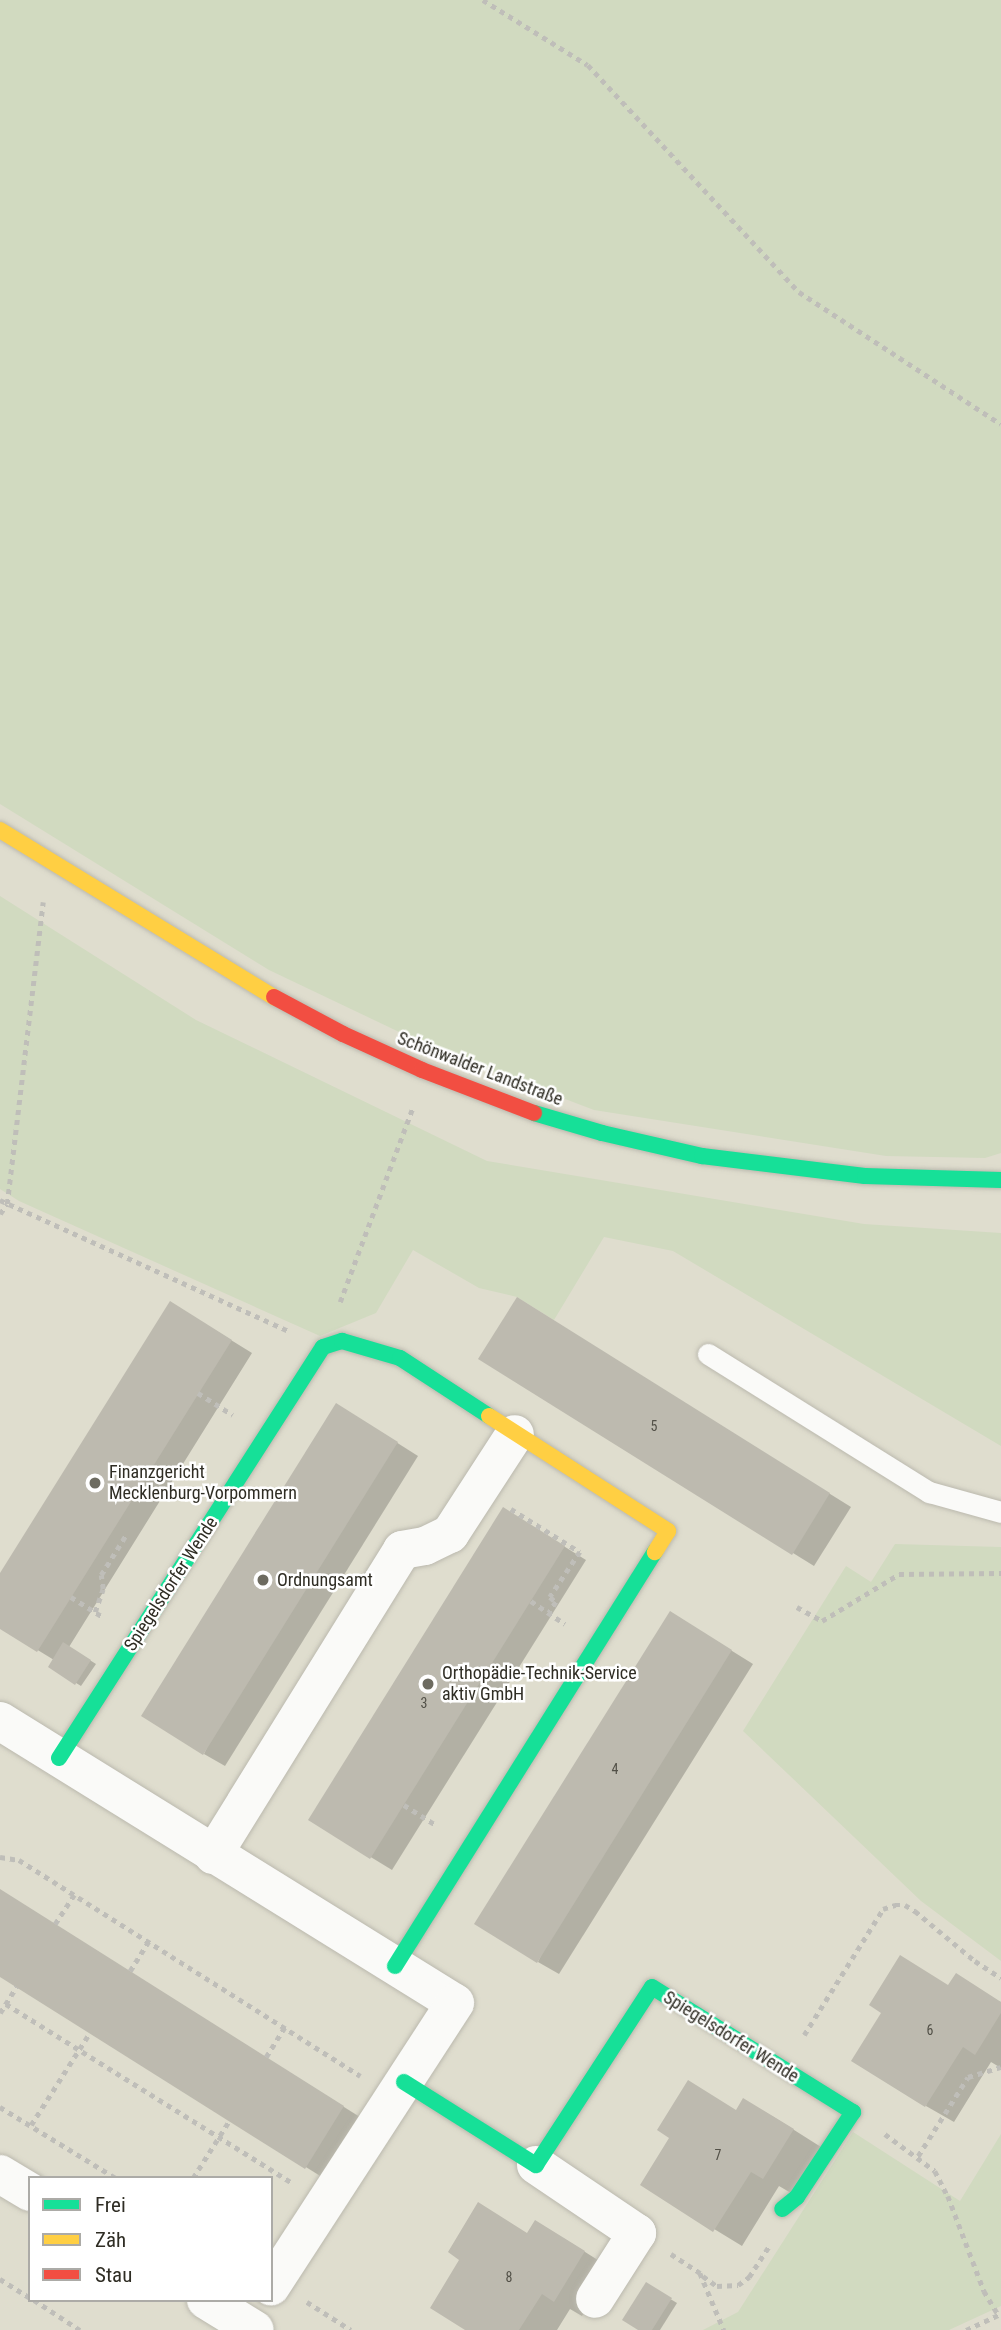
<!DOCTYPE html>
<meta charset="utf-8">
<style>
body{margin:0}
#map{position:relative;width:1001px;height:2330px;overflow:hidden;background:#dfddce;font-family:"Roboto Condensed",sans-serif}
div>[style]{position:absolute}
[style*='--x']{left:calc(var(--x)*1px);top:calc(var(--y)*1px);width:calc(var(--w)*1px);rotate:calc(var(--a)*1deg)}
.green>*{inset:0;background:#d1dac0}
.shadow>*{inset:0;background:#0003}
.building>*{inset:0;background:#bdbaaf}
.path>*{height:4.5px;margin-top:-2.25px;transform-origin:0;background:repeating-linear-gradient(90deg,#bfbeb9 0 5px,transparent 0 10px)}
.roads{filter:drop-shadow(0 0 2px #bbb9ae) drop-shadow(0 0 2px #bbb9ae)}
.lane>*{height:21px;margin:-10.5px;padding:0 10.5px;transform-origin:10.5px;border-radius:10.5px;background:#fafaf8}
.street>*{height:38px;margin:-19px;padding:0 19px;transform-origin:19px;border-radius:19px;background:#fafaf8}
.fast>*{height:16px;margin:-8px;padding:0 8px;transform-origin:8px;border-radius:8px;background:#16e098}
.slow>*{height:16px;margin:-8px;padding:0 8px;transform-origin:8px;border-radius:8px;background:#ffcf43}
.jam>*{height:16px;margin:-8px;padding:0 8px;transform-origin:8px;border-radius:8px;background:#f24e42}
.dots>*{width:19px;height:19px;translate:-50% -50%;box-sizing:border-box;border:4px solid #fff;border-radius:50%}
span{translate:-50% -50%;white-space:nowrap;text-align:center;line-height:1.15;-webkit-text-stroke:5px #fff;paint-order:stroke}
.number-label{font-size:14px;color:#525047}
.number-label span{-webkit-text-stroke-width:0}
.street-label{font-size:18px;color:#2f2d24}
.poi-label{font-size:18px;color:#2f2d24}
.left{translate:0 -50%;text-align:left}
.legend{position:absolute;left:28px;top:2176px;width:245px;height:126px;box-sizing:border-box;background:#fff;border:2px solid #acaba7;margin:0;padding:9px 12px;list-style:none;font-size:21px;color:#2f2d24}
.legend li{display:flex;align-items:center;gap:14px;height:35px}
.legend b{width:35px;border:2px solid #acaba7}
</style>
<div id="map">
<div class="green">
<i style="clip-path:polygon(0 0,1001px 0,1001px 1153px,985px 1158px,886px 1156px,594px 1110px,437px 1050px,269px 970px,0 804px)"></i>
<i style="clip-path:polygon(0 896px,196px 1020px,487px 1161px,864px 1224px,1001px 1233px,1001px 1446px,673px 1251px,604px 1237px,554px 1320px,517px 1297px,479px 1288px,413px 1250px,376px 1313px,320px 1336px,19px 1201px,0 1189px)"></i>
<i style="clip-path:polygon(895px 1544px,1001px 1547px,1001px 1961px,921px 1901px,743px 1731px,846px 1566px,871px 1582px)"></i>
<i style="clip-path:polygon(853px 2132px,960px 2201px,1001px 2134px,1001px 2306px,949px 2330px,703px 2330px,738px 2312px)"></i>
</div>
<div class="shadow">
<i style="clip-path:polygon(539px 1312px,851px 1507px,814px 1566px,793px 1553px)"></i>
<i style="clip-path:polygon(192px 1316px,252px 1353px,69px 1647px,96px 1664px,81px 1686px,50px 1667px,54px 1660px,0 1627px,0 1576px)"></i>
<i style="clip-path:polygon(358px 1418px,418px 1456px,225px 1766px,204px 1754px)"></i>
<i style="clip-path:polygon(525px 1522px,586px 1560px,392px 1870px,310px 1820px)"></i>
<i style="clip-path:polygon(692px 1626px,753px 1664px,559px 1974px,538px 1962px)"></i>
<i style="clip-path:polygon(0 1890px,371px 2124px,333px 2184px,0 1975px)"></i>
<i style="clip-path:polygon(949px 1986px,1001px 2002px,1001px 2068px,991px 2062px,954px 2122px,926px 2106px)"></i>
<i style="clip-path:polygon(737px 2111px,772px 2116px,821px 2147px,791px 2193px,779px 2186px,742px 2246px,642px 2185px)"></i>
<i style="clip-path:polygon(528px 2234px,563px 2238px,612px 2269px,582px 2316px,570px 2309px,557px 2330px,468px 2330px)"></i>
<i style="clip-path:polygon(647px 2285px,677px 2303px,660px 2330px,641px 2330px)"></i>
</div>
<div class="building">
<i style="clip-path:polygon(517px 1297px,830px 1493px,792px 1555px,478px 1359px)"></i>
<i style="clip-path:polygon(170px 1301px,232px 1340px,37px 1652px,0 1629px,0 1573px)"></i>
<i style="clip-path:polygon(336px 1403px,398px 1442px,203px 1755px,141px 1716px)"></i>
<i style="clip-path:polygon(503px 1507px,565px 1546px,370px 1859px,308px 1820px)"></i>
<i style="clip-path:polygon(670px 1611px,732px 1650px,537px 1963px,474px 1924px)"></i>
<i style="clip-path:polygon(63px 1642px,91px 1660px,75px 1685px,48px 1667px)"></i>
<i style="clip-path:polygon(0 1889px,344px 2106px,305px 2169px,0 1977px)"></i>
<i style="clip-path:polygon(900px 1955px,948px 1985px,956px 1973px,1001px 2002px,1001px 2013px,975px 2055px,963px 2047px,925px 2107px,851px 2061px,881px 2013px,869px 2005px)"></i>
<i style="clip-path:polygon(688px 2080px,736px 2110px,743px 2098px,794px 2129px,763px 2179px,751px 2172px,713px 2232px,640px 2185px,669px 2138px,657px 2130px)"></i>
<i style="clip-path:polygon(478px 2202px,527px 2233px,535px 2220px,585px 2251px,554px 2302px,542px 2294px,519px 2330px,465px 2330px,430px 2308px,459px 2260px,448px 2252px)"></i>
<i style="clip-path:polygon(646px 2282px,672px 2298px,652px 2330px,638px 2330px,622px 2320px)"></i>
</div>
<div class="path">
<i style="--x:483;--y:0;--w:123;--a:31.8"></i>
<i style="--x:588;--y:65;--w:310;--a:47.1"></i>
<i style="--x:799;--y:292;--w:241;--a:33.2"></i>
<i style="--x:0;--y:1200;--w:317;--a:24.4"></i>
<i style="--x:0;--y:1214;--w:12;--a:-55"></i>
<i style="--x:7;--y:1204;--w:304;--a:-83.2"></i>
<i style="--x:340;--y:1302;--w:208;--a:-69.5"></i>
<i style="--x:198;--y:1393;--w:41;--a:32.2"></i>
<i style="--x:511;--y:1509;--w:81;--a:31.9"></i>
<i style="--x:580;--y:1552;--w:54;--a:123.7"></i>
<i style="--x:550;--y:1597;--w:8;--a:40"></i>
<i style="--x:556;--y:1602;--w:13;--a:122"></i>
<i style="--x:71;--y:1597;--w:38;--a:32"></i>
<i style="--x:531;--y:1601;--w:41;--a:34.1"></i>
<i style="--x:797;--y:1607;--w:29;--a:29"></i>
<i style="--x:822;--y:1621;--w:90;--a:-31.4"></i>
<i style="--x:899;--y:1574;--w:102;--a:-0.6"></i>
<i style="--x:95;--y:1612;--w:24;--a:-71"></i>
<i style="--x:103;--y:1589;--w:14;--a:-98"></i>
<i style="--x:101;--y:1575;--w:47;--a:-58"></i>
<i style="--x:404;--y:1805;--w:38;--a:32"></i>
<i style="--x:0;--y:1857;--w:19;--a:9"></i>
<i style="--x:19;--y:1860;--w:404;--a:32.3"></i>
<i style="--x:55;--y:1924;--w:35;--a:-57"></i>
<i style="--x:130;--y:1971;--w:36;--a:-58"></i>
<i style="--x:6;--y:2004;--w:337;--a:32"></i>
<i style="--x:0;--y:2013;--w:31;--a:-58"></i>
<i style="--x:804;--y:2035;--w:149;--a:-57.9"></i>
<i style="--x:883;--y:1909;--w:13;--a:-18"></i>
<i style="--x:895;--y:1905;--w:10;--a:0"></i>
<i style="--x:905;--y:1905;--w:12;--a:31"></i>
<i style="--x:915;--y:1911;--w:78;--a:39.8"></i>
<i style="--x:975;--y:1961;--w:31;--a:33"></i>
<i style="--x:266;--y:2057;--w:36;--a:-58"></i>
<i style="--x:0;--y:2107;--w:136;--a:31.5"></i>
<i style="--x:31;--y:2125;--w:108;--a:-57.5"></i>
<i style="--x:885;--y:2134;--w:62;--a:36.5"></i>
<i style="--x:935;--y:2171;--w:28;--a:63"></i>
<i style="--x:948;--y:2196;--w:102;--a:69.2"></i>
<i style="--x:984;--y:2291;--w:27;--a:59"></i>
<i style="--x:918;--y:2156;--w:93;--a:-57.7"></i>
<i style="--x:968;--y:2077;--w:34;--a:-17"></i>
<i style="--x:193;--y:2178;--w:67;--a:-57.7"></i>
<i style="--x:671;--y:2254;--w:35;--a:33"></i>
<i style="--x:700;--y:2273;--w:62;--a:67.2"></i>
<i style="--x:703;--y:2276;--w:17;--a:36"></i>
<i style="--x:717;--y:2286;--w:21;--a:-3"></i>
<i style="--x:738;--y:2285;--w:14;--a:-36"></i>
<i style="--x:749;--y:2277;--w:37;--a:-57"></i>
<i style="--x:0;--y:2279;--w:36;--a:32"></i>
<i style="--x:34;--y:2300;--w:55;--a:33.1"></i>
<i style="--x:307;--y:2302;--w:52;--a:32.5"></i>
<i style="--x:966;--y:2330;--w:38;--a:-25"></i>
</div>
<div class="roads">
<div class="lane">
<i style="--x:708;--y:1354;--w:261;--a:32"></i>
<i style="--x:929;--y:1492;--w:75;--a:15.5"></i>
</div>
<div class="street">
<i style="--x:0;--y:1721;--w:535;--a:31.79"></i>
<i style="--x:455;--y:2003;--w:338;--a:123"></i>
<i style="--x:213;--y:1855;--w:359;--a:-58.2"></i>
<i style="--x:402;--y:1550;--w:23;--a:-10"></i>
<i style="--x:425;--y:1546;--w:28;--a:-26"></i>
<i style="--x:450;--y:1534;--w:119;--a:-57"></i>
<i style="--x:536;--y:2165;--w:122;--a:34"></i>
<i style="--x:637;--y:2233;--w:78;--a:122.5"></i>
<i style="--x:0;--y:2174;--w:35;--a:31"></i>
<i style="--x:206;--y:2300;--w:57;--a:31.5"></i>
</div>
<div class="fast">
<i style="--x:534;--y:1113;--w:71;--a:16.4"></i>
<i style="--x:602;--y:1133;--w:103;--a:13"></i>
<i style="--x:702;--y:1156;--w:164;--a:7"></i>
<i style="--x:865;--y:1176;--w:136;--a:1.7"></i>
<i style="--x:59;--y:1758;--w:488;--a:-57.3"></i>
<i style="--x:323;--y:1347;--w:20;--a:-18"></i>
<i style="--x:342;--y:1341;--w:60;--a:16.3"></i>
<i style="--x:400;--y:1358;--w:106;--a:33.1"></i>
<i style="--x:395;--y:1966;--w:489;--a:-57.9"></i>
<i style="--x:404;--y:2082;--w:156;--a:32.2"></i>
<i style="--x:536;--y:2165;--w:212;--a:-56.9"></i>
<i style="--x:652;--y:1987;--w:237;--a:31.9"></i>
<i style="--x:853;--y:2112;--w:102;--a:123.4"></i>
<i style="--x:797;--y:2197;--w:19;--a:141"></i>
</div>
<div class="slow">
<i style="--x:0;--y:830;--w:321;--a:31.4"></i>
<i style="--x:489;--y:1416;--w:213;--a:32.7"></i>
<i style="--x:668;--y:1531;--w:25;--a:122"></i>
</div>
<div class="jam">
<i style="--x:274;--y:997;--w:78;--a:28.2"></i>
<i style="--x:343;--y:1034;--w:87;--a:24.5"></i>
<i style="--x:422;--y:1070;--w:120;--a:21"></i>
</div>
</div>
<div class="dots">
<i style="left:95px;top:1483px;background:#6d6b60"></i>
<i style="left:263px;top:1580px;background:#6d6b60"></i>
<i style="left:428px;top:1684px;background:#6d6b60"></i>
</div>
<div class="number-label">
<span style="left:654px;top:1426px">5</span>
<span style="left:424px;top:1703px">3</span>
<span style="left:615px;top:1769px">4</span>
<span style="left:930px;top:2030px">6</span>
<span style="left:718px;top:2155px">7</span>
<span style="left:509px;top:2277px">8</span>
</div>
<div class="street-label">
<span style="left:480px;top:1069px;rotate:21deg">Schönwalder Landstraße</span>
<span style="left:171px;top:1584px;rotate:-57deg">Spiegelsdorfer Wende</span>
<span style="left:731px;top:2037px;rotate:32deg">Spiegelsdorfer Wende</span>
</div>
<div class="poi-label">
<span class="left" style="left:109px;top:1483px">Finanzgericht<br>Mecklenburg-Vorpommern</span>
<span class="left" style="left:277px;top:1580px">Ordnungsamt</span>
<span class="left" style="left:442px;top:1684px">Orthopädie-Technik-Service<br>aktiv GmbH</span>
</div>
<ul class="legend">
<li><b style="height:9px;background:#16e098"></b>Frei</li>
<li><b style="height:9px;background:#ffcf43"></b>Zäh</li>
<li><b style="height:9px;background:#f24e42"></b>Stau</li>
</ul>
</div>
